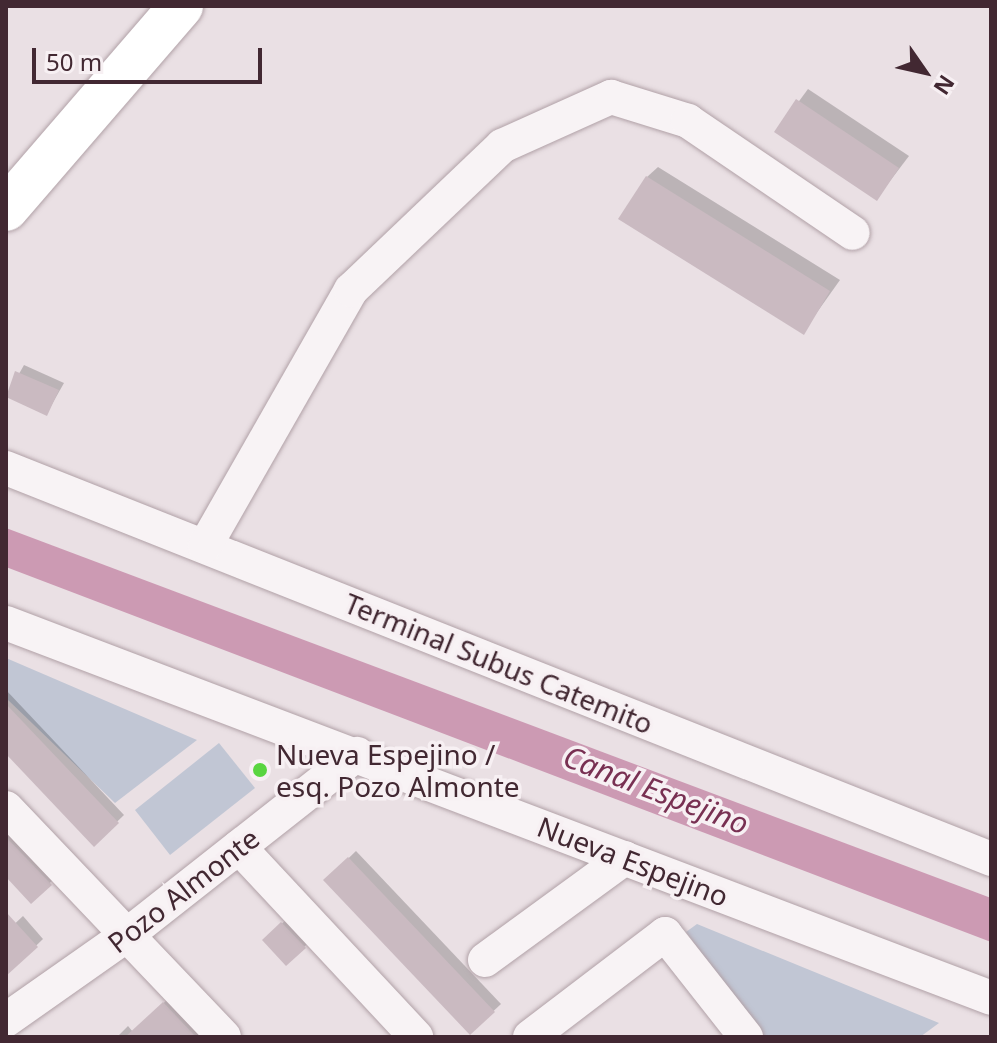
<!DOCTYPE html>
<style>
body{margin:0}
#map{position:relative;width:997px;height:1043px;overflow:hidden;background:#eae0e4;font-family:"Noto Sans",sans-serif}
div>[style]{position:absolute}
[style*='--x']{left:calc(var(--x)*1px);top:calc(var(--y)*1px);width:calc(var(--w)*1px);rotate:calc(var(--a)*1deg)}
.green>*{inset:0;background:#c1c6d4}
.water>*{inset:0;background:#cc9ab3}
.shadow>*{inset:0;background:#0003}
.building>*{inset:0;background:#cabac1}
.roads{filter:drop-shadow(0 0 2px #b1a1a7) drop-shadow(0 0 2px #b1a1a7)}
.minor>*{height:34px;margin:-17px;padding:0 17px;transform-origin:17px;border-radius:17px;background:#f8f3f5}
.major>*{height:44px;margin:-22px;padding:0 22px;transform-origin:22px;border-radius:22px;background:#fff}
.dots>*{width:22px;height:22px;translate:-50% -50%;box-sizing:border-box;border:4px solid #f7f0f3;border-radius:50%}
span{translate:-50% -50%;white-space:nowrap;text-align:center;line-height:1.15;-webkit-text-stroke:7px #f7f0f3;paint-order:stroke}
.street-label{font-size:28px;color:#422832}
.poi-label{font-size:28px;color:#422832}
.left{translate:0 -50%;text-align:left}
.water-label{font-size:30px;color:#783052;font-style:italic}
.frame{position:absolute;inset:0;border:8px solid #422832;pointer-events:none}
.north{position:absolute;left:885px;top:32px;width:80px;height:80px;-webkit-text-stroke:6px #f7f0f3;paint-order:stroke;rotate:124deg;font-size:22px;font-weight:700;line-height:32px;text-align:center;color:#422832}
.north::after{content:'';display:block;margin:auto;width:28px;height:36px;background:#422832;clip-path:polygon(50% 0,100% 100%,50% 72%,0 100%)}
.scale{position:absolute;left:32px;top:48px;width:230px;height:36px;box-sizing:border-box;border:4px solid #422832;border-top:0;padding-left:10px;font-size:24px;line-height:28px;white-space:nowrap;color:#422832;-webkit-text-stroke:6px #f7f0f3;paint-order:stroke}
</style>
<div id="map">
<div class="green">
<i style="clip-path:polygon(6px 658px,197px 740px,115px 803px,6px 698px)"></i>
<i style="clip-path:polygon(219px 743px,255px 788px,170px 855px,135px 810px)"></i>
<i style="clip-path:polygon(697px 924px,939px 1023px,920px 1037px,763px 1037px,686px 932px)"></i>
</div>
<div class="water">
<i style="clip-path:polygon(6px 528px,991px 898px,991px 942px,6px 567px)"></i>
</div>
<div class="shadow">
<i style="clip-path:polygon(808px 89px,909px 156px,877px 198px,777px 131px)"></i>
<i style="clip-path:polygon(658px 167px,840px 280px,803px 332px,647px 177px)"></i>
<i style="clip-path:polygon(24px 365px,64px 383px,47px 413px,7px 395px)"></i>
<i style="clip-path:polygon(6px 690px,124px 815px,94px 844px,6px 750px)"></i>
<i style="clip-path:polygon(6px 820px,57px 876px,31px 901px,6px 874px)"></i>
<i style="clip-path:polygon(356px 851px,501px 1004px,470px 1033px,326px 880px)"></i>
<i style="clip-path:polygon(23px 916px,43px 939px,14px 967px,6px 958px,6px 932px)"></i>
<i style="clip-path:polygon(290px 916px,311px 940px,287px 964px,265px 940px)"></i>
<i style="clip-path:polygon(171px 996px,214px 1037px,117px 1037px,128px 1026px,133px 1032px)"></i>
</div>
<div class="building">
<i style="clip-path:polygon(796px 99px,899px 168px,877px 201px,774px 132px)"></i>
<i style="clip-path:polygon(646px 176px,830px 291px,804px 335px,618px 219px)"></i>
<i style="clip-path:polygon(15px 371px,59px 390px,47px 416px,6px 397px)"></i>
<i style="clip-path:polygon(6px 704px,119px 823px,94px 847px,6px 754px)"></i>
<i style="clip-path:polygon(6px 837px,52px 885px,31px 904px,6px 877px)"></i>
<i style="clip-path:polygon(348px 857px,495px 1012px,470px 1035px,323px 880px)"></i>
<i style="clip-path:polygon(6px 912px,38px 947px,6px 976px)"></i>
<i style="clip-path:polygon(281px 922px,306px 948px,286px 966px,262px 940px)"></i>
<i style="clip-path:polygon(163px 1002px,196px 1037px,125px 1037px)"></i>
</div>
<div class="roads">
<div class="minor">
<i style="--x:6;--y:468;--w:1060;--a:21.65"></i>
<i style="--x:205;--y:546;--w:295;--a:-60.3"></i>
<i style="--x:351;--y:290;--w:209;--a:-43.6"></i>
<i style="--x:502;--y:146;--w:120;--a:-24.2"></i>
<i style="--x:611;--y:97;--w:81;--a:17.3"></i>
<i style="--x:688;--y:121;--w:199;--a:34.2"></i>
<i style="--x:6;--y:623;--w:1054;--a:20.84"></i>
<i style="--x:6;--y:808;--w:316;--a:46.4"></i>
<i style="--x:239;--y:847;--w:260;--a:47"></i>
<i style="--x:485;--y:960;--w:173;--a:-36.1"></i>
<i style="--x:6;--y:1020;--w:148;--a:-35.1"></i>
<i style="--x:127;--y:935;--w:293;--a:-38.2"></i>
<i style="--x:530;--y:1037;--w:170;--a:-37.3"></i>
<i style="--x:665;--y:934;--w:131;--a:51.8"></i>
</div>
<div class="major">
<i style="--x:6;--y:209;--w:268;--a:-49.2"></i>
</div>
</div>
<div class="dots">
<i style="left:260px;top:770px;background:#59d540"></i>
</div>
<div class="street-label">
<span style="left:499px;top:663px;rotate:22deg">Terminal Subus Catemito</span>
<span style="left:633px;top:861px;rotate:21deg">Nueva Espejino</span>
<span style="left:183px;top:890px;rotate:-38deg">Pozo Almonte</span>
</div>
<div class="poi-label">
<span class="left" style="left:276px;top:770px">Nueva Espejino /<br>esq. Pozo Almonte</span>
</div>
<div class="water-label">
<span style="left:656px;top:790px;rotate:21deg">Canal Espejino</span>
</div>
<div class="frame"></div>
<div class="north">N</div>
<div class="scale">50 m</div>
</div>
